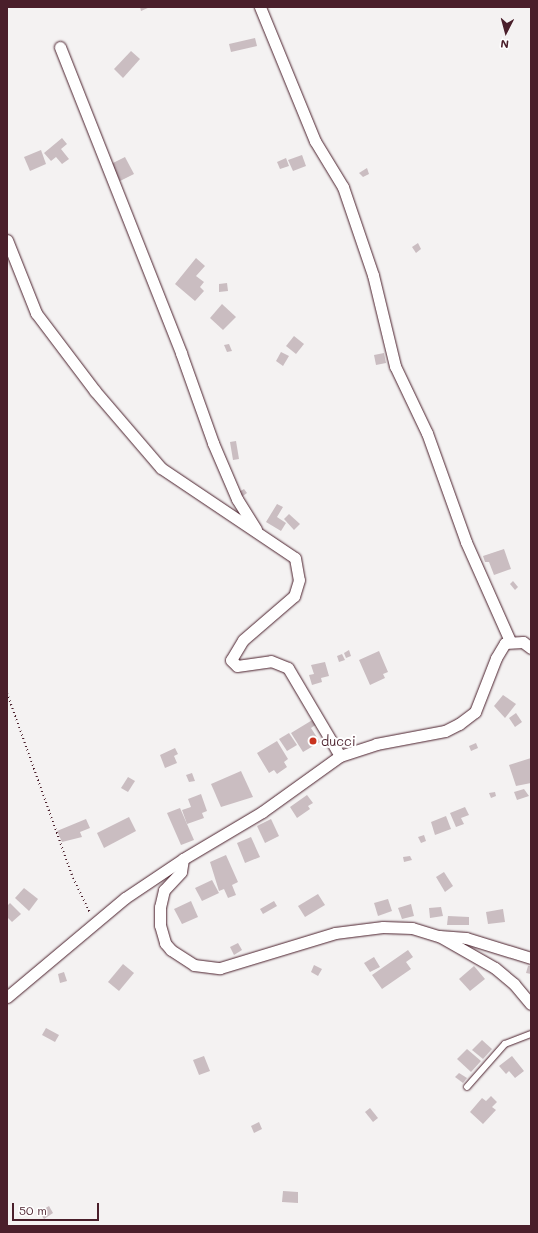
<!DOCTYPE html>
<style>
body{margin:0}
#map{position:relative;width:538px;height:1233px;overflow:hidden;background:#f4f2f2;font-family:Mali,sans-serif}
div>[style]{position:absolute}
[style*='--x']{left:calc(var(--x)*1px);top:calc(var(--y)*1px);width:calc(var(--w)*1px);rotate:calc(var(--a)*1deg)}
.building>*{inset:0;background:#cabdc1}
.path>*{height:2px;margin-top:-1px;transform-origin:0;background:repeating-linear-gradient(90deg,#4a1f2b 0 1px,transparent 0 4px)}
.roads{filter:drop-shadow(0 0 1px #4a1f2b) drop-shadow(0 0 1px #4a1f2b)}
.lane>*{height:5.5px;margin:-2.75px;padding:0 2.75px;transform-origin:2.75px;border-radius:2.75px;background:#fff}
.street>*{height:11px;margin:-5.5px;padding:0 5.5px;transform-origin:5.5px;border-radius:5.5px;background:#fff}
.dots>*{width:11px;height:11px;translate:-50% -50%;box-sizing:border-box;border:2px solid #fff;border-radius:50%}
span{translate:-50% -50%;white-space:nowrap;text-align:center;line-height:1.15;-webkit-text-stroke:4px #fff;paint-order:stroke}
.poi-label{font-size:13px;color:#4a1f2b}
.left{translate:0 -50%;text-align:left}
.frame{position:absolute;inset:0;border:8px solid #4a1f2b;pointer-events:none}
.north{position:absolute;left:486px;top:12px;width:40px;height:40px;-webkit-text-stroke:3px #fff;paint-order:stroke;rotate:186deg;font-size:11px;font-weight:700;line-height:16px;text-align:center;color:#4a1f2b}
.north::after{content:'';display:block;margin:auto;width:14px;height:18px;background:#4a1f2b;clip-path:polygon(50% 0,100% 100%,50% 72%,0 100%)}
.scale{position:absolute;left:12px;top:1203px;width:87px;height:18px;box-sizing:border-box;border:2px solid #4a1f2b;border-top:0;padding-left:5px;font-size:12px;line-height:14px;white-space:nowrap;color:#4a1f2b;-webkit-text-stroke:3px #fff;paint-order:stroke}
</style>
<div id="map">
<div class="building">
<i style="clip-path:polygon(140px 7px,150px 7px,141px 11px)"></i>
<i style="clip-path:polygon(255px 38px,257px 46px,231px 52px,229px 44px)"></i>
<i style="clip-path:polygon(131px 51px,140px 59px,123px 78px,114px 69px)"></i>
<i style="clip-path:polygon(62px 138px,67px 144px,61px 149px,69px 159px,62px 164px,56px 157px,51px 161px,44px 153px)"></i>
<i style="clip-path:polygon(41px 150px,46px 164px,30px 171px,24px 157px)"></i>
<i style="clip-path:polygon(302px 155px,306px 166px,293px 171px,288px 160px)"></i>
<i style="clip-path:polygon(125px 157px,134px 174px,120px 181px,111px 164px)"></i>
<i style="clip-path:polygon(286px 158px,289px 166px,280px 169px,277px 162px)"></i>
<i style="clip-path:polygon(367px 168px,369px 174px,363px 177px,359px 173px)"></i>
<i style="clip-path:polygon(418px 243px,421px 249px,416px 253px,412px 247px)"></i>
<i style="clip-path:polygon(196px 258px,205px 266px,196px 276px,204px 282px,200px 287px,204px 291px,195px 301px,175px 284px)"></i>
<i style="clip-path:polygon(227px 283px,228px 291px,219px 292px,219px 284px)"></i>
<i style="clip-path:polygon(222px 304px,236px 317px,223px 330px,210px 318px)"></i>
<i style="clip-path:polygon(294px 336px,304px 344px,296px 354px,286px 346px)"></i>
<i style="clip-path:polygon(229px 344px,232px 351px,227px 352px,224px 345px)"></i>
<i style="clip-path:polygon(281px 352px,289px 356px,283px 366px,276px 361px)"></i>
<i style="clip-path:polygon(384px 353px,386px 363px,376px 365px,374px 355px)"></i>
<i style="clip-path:polygon(236px 441px,239px 459px,233px 460px,230px 442px)"></i>
<i style="clip-path:polygon(244px 489px,247px 493px,240px 498px,237px 493px)"></i>
<i style="clip-path:polygon(277px 504px,283px 507px,277px 517px,286px 523px,281px 531px,266px 522px)"></i>
<i style="clip-path:polygon(289px 514px,300px 524px,294px 530px,284px 519px)"></i>
<i style="clip-path:polygon(504px 549px,511px 569px,494px 575px,489px 562px,485px 562px,483px 556px)"></i>
<i style="clip-path:polygon(513px 581px,518px 587px,515px 590px,510px 584px)"></i>
<i style="clip-path:polygon(349px 650px,351px 656px,346px 658px,344px 653px)"></i>
<i style="clip-path:polygon(379px 651px,388px 672px,383px 674px,385px 678px,370px 685px,359px 660px)"></i>
<i style="clip-path:polygon(342px 654px,345px 660px,339px 662px,337px 656px)"></i>
<i style="clip-path:polygon(325px 662px,329px 676px,321px 678px,322px 682px,312px 685px,309px 675px,314px 674px,311px 665px)"></i>
<i style="clip-path:polygon(503px 695px,516px 704px,505px 718px,494px 706px)"></i>
<i style="clip-path:polygon(516px 713px,522px 722px,515px 727px,509px 718px)"></i>
<i style="clip-path:polygon(314px 719px,317px 724px,311px 728px,320px 742px,303px 752px,291px 733px)"></i>
<i style="clip-path:polygon(289px 733px,297px 745px,287px 751px,279px 739px)"></i>
<i style="clip-path:polygon(277px 741px,288px 759px,284px 762px,287px 767px,277px 774px,274px 770px,269px 773px,257px 753px)"></i>
<i style="clip-path:polygon(476px 743px,478px 748px,471px 751px,469px 746px)"></i>
<i style="clip-path:polygon(175px 748px,178px 754px,174px 756px,177px 763px,165px 768px,160px 755px)"></i>
<i style="clip-path:polygon(531px 758px,531px 783px,516px 786px,509px 765px)"></i>
<i style="clip-path:polygon(241px 771px,253px 797px,221px 807px,211px 784px)"></i>
<i style="clip-path:polygon(192px 773px,195px 781px,189px 782px,186px 775px)"></i>
<i style="clip-path:polygon(128px 777px,135px 781px,128px 792px,121px 788px)"></i>
<i style="clip-path:polygon(524px 789px,529px 796px,517px 800px,514px 792px)"></i>
<i style="clip-path:polygon(495px 792px,496px 796px,491px 798px,489px 793px)"></i>
<i style="clip-path:polygon(201px 794px,207px 811px,202px 813px,204px 818px,187px 824px,182px 810px,191px 807px,188px 799px)"></i>
<i style="clip-path:polygon(307px 795px,313px 803px,308px 806px,310px 809px,297px 818px,290px 807px)"></i>
<i style="clip-path:polygon(465px 807px,469px 815px,461px 818px,464px 824px,456px 827px,450px 813px)"></i>
<i style="clip-path:polygon(180px 808px,194px 840px,181px 845px,167px 813px)"></i>
<i style="clip-path:polygon(446px 816px,451px 829px,435px 835px,431px 822px)"></i>
<i style="clip-path:polygon(129px 817px,136px 831px,104px 848px,97px 833px)"></i>
<i style="clip-path:polygon(86px 819px,90px 828px,80px 832px,82px 837px,62px 842px,57px 831px)"></i>
<i style="clip-path:polygon(271px 819px,279px 836px,265px 843px,257px 826px)"></i>
<i style="clip-path:polygon(424px 835px,426px 841px,421px 843px,418px 837px)"></i>
<i style="clip-path:polygon(251px 837px,260px 857px,245px 863px,237px 843px)"></i>
<i style="clip-path:polygon(226px 855px,238px 882px,232px 885px,236px 895px,228px 898px,224px 889px,219px 891px,210px 862px)"></i>
<i style="clip-path:polygon(410px 856px,412px 860px,404px 862px,403px 857px)"></i>
<i style="clip-path:polygon(444px 872px,453px 886px,445px 892px,436px 877px)"></i>
<i style="clip-path:polygon(212px 880px,219px 893px,202px 901px,195px 888px)"></i>
<i style="clip-path:polygon(24px 888px,38px 899px,29px 911px,15px 898px)"></i>
<i style="clip-path:polygon(318px 894px,325px 905px,305px 917px,298px 906px)"></i>
<i style="clip-path:polygon(388px 899px,392px 911px,378px 916px,374px 903px)"></i>
<i style="clip-path:polygon(191px 901px,198px 917px,182px 924px,174px 909px)"></i>
<i style="clip-path:polygon(274px 901px,277px 906px,263px 914px,260px 909px)"></i>
<i style="clip-path:polygon(10px 903px,21px 914px,12px 922px,7px 917px,7px 906px)"></i>
<i style="clip-path:polygon(411px 904px,414px 916px,402px 919px,398px 908px)"></i>
<i style="clip-path:polygon(441px 907px,443px 916px,430px 918px,429px 908px)"></i>
<i style="clip-path:polygon(503px 909px,505px 922px,488px 924px,486px 912px)"></i>
<i style="clip-path:polygon(448px 916px,469px 917px,469px 925px,447px 925px)"></i>
<i style="clip-path:polygon(238px 943px,242px 950px,234px 955px,230px 947px)"></i>
<i style="clip-path:polygon(408px 950px,413px 957px,406px 962px,411px 969px,382px 989px,372px 975px)"></i>
<i style="clip-path:polygon(374px 957px,380px 967px,370px 972px,364px 963px)"></i>
<i style="clip-path:polygon(123px 964px,134px 973px,119px 991px,108px 982px)"></i>
<i style="clip-path:polygon(314px 965px,322px 969px,318px 976px,311px 972px)"></i>
<i style="clip-path:polygon(474px 966px,485px 979px,470px 991px,459px 979px)"></i>
<i style="clip-path:polygon(528px 966px,531px 966px,531px 974px,526px 973px)"></i>
<i style="clip-path:polygon(64px 972px,67px 981px,60px 983px,58px 974px)"></i>
<i style="clip-path:polygon(46px 1028px,59px 1035px,55px 1042px,42px 1035px)"></i>
<i style="clip-path:polygon(482px 1040px,492px 1049px,483px 1059px,472px 1050px)"></i>
<i style="clip-path:polygon(467px 1049px,481px 1061px,471px 1072px,457px 1059px)"></i>
<i style="clip-path:polygon(204px 1056px,210px 1071px,199px 1075px,193px 1060px)"></i>
<i style="clip-path:polygon(512px 1056px,524px 1071px,515px 1078px,509px 1071px,506px 1074px,499px 1066px)"></i>
<i style="clip-path:polygon(459px 1073px,467px 1078px,463px 1083px,455px 1077px)"></i>
<i style="clip-path:polygon(491px 1096px,497px 1102px,492px 1107px,496px 1110px,483px 1124px,470px 1112px,482px 1098px,486px 1101px)"></i>
<i style="clip-path:polygon(370px 1108px,378px 1118px,373px 1122px,365px 1112px)"></i>
<i style="clip-path:polygon(259px 1122px,262px 1129px,254px 1133px,251px 1126px)"></i>
<i style="clip-path:polygon(283px 1191px,298px 1192px,298px 1203px,282px 1202px)"></i>
<i style="clip-path:polygon(49px 1206px,53px 1213px,44px 1219px,39px 1212px)"></i>
</div>
<div class="path">
<i style="--x:7;--y:693;--w:196;--a:70.4"></i>
<i style="--x:73;--y:878;--w:39;--a:64"></i>
</div>
<div class="roads">
<div class="lane">
<i style="--x:467;--y:1087;--w:57;--a:-48.5"></i>
<i style="--x:505;--y:1044;--w:28;--a:-21"></i>
</div>
<div class="street">
<i style="--x:260;--y:7;--w:145;--a:67.7"></i>
<i style="--x:315;--y:141;--w:54;--a:58.7"></i>
<i style="--x:343;--y:187;--w:93;--a:71.2"></i>
<i style="--x:373;--y:275;--w:94;--a:76.4"></i>
<i style="--x:395;--y:366;--w:74;--a:64.5"></i>
<i style="--x:427;--y:433;--w:116;--a:70.3"></i>
<i style="--x:466;--y:542;--w:108;--a:66"></i>
<i style="--x:60;--y:47;--w:329;--a:68.4"></i>
<i style="--x:181;--y:353;--w:96;--a:70.4"></i>
<i style="--x:213;--y:443;--w:61;--a:66.8"></i>
<i style="--x:237;--y:499;--w:36;--a:58"></i>
<i style="--x:7;--y:240;--w:79;--a:68.3"></i>
<i style="--x:36;--y:313;--w:98;--a:52.9"></i>
<i style="--x:95;--y:391;--w:101;--a:49.4"></i>
<i style="--x:161;--y:468;--w:161;--a:33.9"></i>
<i style="--x:295;--y:558;--w:22;--a:80"></i>
<i style="--x:299;--y:580;--w:17;--a:107"></i>
<i style="--x:294;--y:596;--w:67;--a:139.2"></i>
<i style="--x:243;--y:640;--w:23;--a:121"></i>
<i style="--x:231;--y:660;--w:8;--a:45"></i>
<i style="--x:237;--y:666;--w:34;--a:-8"></i>
<i style="--x:271;--y:661;--w:18;--a:22"></i>
<i style="--x:288;--y:668;--w:102;--a:59.4"></i>
<i style="--x:183;--y:859;--w:13;--a:99"></i>
<i style="--x:181;--y:872;--w:25;--a:133"></i>
<i style="--x:164;--y:890;--w:17;--a:103"></i>
<i style="--x:160;--y:907;--w:18;--a:90"></i>
<i style="--x:160;--y:925;--w:19;--a:74"></i>
<i style="--x:165;--y:943;--w:9;--a:49"></i>
<i style="--x:171;--y:950;--w:27;--a:33"></i>
<i style="--x:194;--y:965;--w:26;--a:7"></i>
<i style="--x:220;--y:968;--w:120;--a:-16.9"></i>
<i style="--x:335;--y:933;--w:48;--a:-7.1"></i>
<i style="--x:383;--y:927;--w:29;--a:2"></i>
<i style="--x:412;--y:928;--w:28;--a:17"></i>
<i style="--x:439;--y:936;--w:27;--a:4"></i>
<i style="--x:466;--y:938;--w:68;--a:17.1"></i>
<i style="--x:439;--y:936;--w:64;--a:29.7"></i>
<i style="--x:495;--y:968;--w:25;--a:40"></i>
<i style="--x:514;--y:984;--w:26;--a:50"></i>
<i style="--x:7;--y:997;--w:154;--a:-40"></i>
<i style="--x:125;--y:898;--w:70;--a:-33.9"></i>
<i style="--x:183;--y:859;--w:92;--a:-30.7"></i>
<i style="--x:262;--y:812;--w:96;--a:-35.7"></i>
<i style="--x:340;--y:756;--w:38;--a:-18"></i>
<i style="--x:376;--y:744;--w:70;--a:-10.7"></i>
<i style="--x:445;--y:731;--w:16;--a:-27"></i>
<i style="--x:459;--y:724;--w:20;--a:-37"></i>
<i style="--x:475;--y:712;--w:58;--a:-68.7"></i>
<i style="--x:496;--y:658;--w:17;--a:-59"></i>
<i style="--x:505;--y:643;--w:18;--a:-3"></i>
<i style="--x:523;--y:642;--w:10;--a:37"></i>
</div>
</div>
<div class="dots">
<i style="left:313px;top:741px;background:#c8321e"></i>
</div>
<div class="poi-label">
<span class="left" style="left:321px;top:741px">ducci</span>
</div>
<div class="frame"></div>
<div class="north">N</div>
<div class="scale">50 m</div>
</div>
